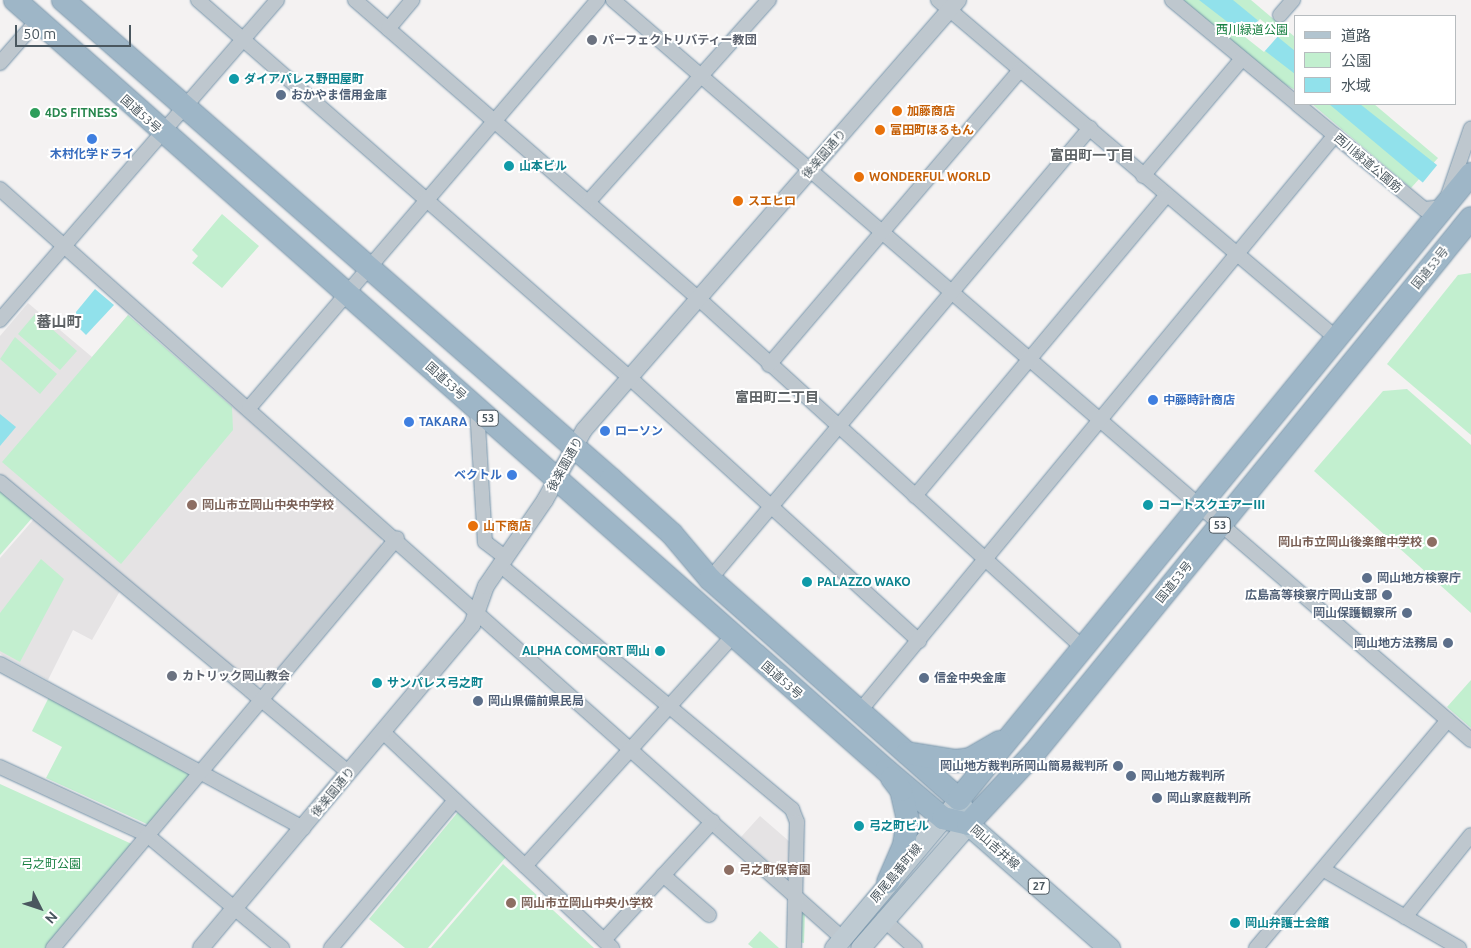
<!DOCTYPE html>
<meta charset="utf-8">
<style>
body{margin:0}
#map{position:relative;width:1471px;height:948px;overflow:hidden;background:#f4f2f2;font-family:Ubuntu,"Noto Sans JP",sans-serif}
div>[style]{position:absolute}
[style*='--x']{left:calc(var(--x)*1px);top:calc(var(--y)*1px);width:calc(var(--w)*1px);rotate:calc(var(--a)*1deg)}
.education>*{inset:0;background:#e5e3e4}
.green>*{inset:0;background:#c2efcf}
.water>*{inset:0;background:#91e1eb}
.pier>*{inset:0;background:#f4f2f2}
.roads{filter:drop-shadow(0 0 1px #7694aa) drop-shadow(0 0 1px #7694aa)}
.minor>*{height:14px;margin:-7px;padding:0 7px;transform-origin:7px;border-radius:7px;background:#bec7ce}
.tertiary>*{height:16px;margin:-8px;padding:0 8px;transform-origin:8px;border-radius:8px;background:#bec7ce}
.secondary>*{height:19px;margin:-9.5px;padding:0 9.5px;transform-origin:9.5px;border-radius:9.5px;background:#becad2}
.primary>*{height:21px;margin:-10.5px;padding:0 10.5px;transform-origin:10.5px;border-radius:10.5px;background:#b2c4cf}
.trunk>*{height:22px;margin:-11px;padding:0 11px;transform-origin:11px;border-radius:11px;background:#9eb6c7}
.dots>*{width:14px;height:14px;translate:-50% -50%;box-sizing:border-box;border:2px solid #fff;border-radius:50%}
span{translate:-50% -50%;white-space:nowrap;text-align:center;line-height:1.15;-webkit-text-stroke:4px #fff;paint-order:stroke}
.shield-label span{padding:1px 4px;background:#fff;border:1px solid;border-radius:4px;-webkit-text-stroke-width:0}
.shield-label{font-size:11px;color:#4a575f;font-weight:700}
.park-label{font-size:12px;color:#1a8143}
.worship-label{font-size:12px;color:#5b616d;font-weight:700}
.left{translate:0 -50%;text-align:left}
.culture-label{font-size:12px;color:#0d838f;font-weight:700}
.right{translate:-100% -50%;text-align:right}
.service-label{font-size:12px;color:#4e5e75;font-weight:700}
.food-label{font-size:12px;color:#c56008;font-weight:700}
.leisure-label{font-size:12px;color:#27864d;font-weight:700}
.street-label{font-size:12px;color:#4a575f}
.shop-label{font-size:12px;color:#366cbe;font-weight:700}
.education-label{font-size:12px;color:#785e54;font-weight:700}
.neighbourhood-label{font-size:14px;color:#5e6366;font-weight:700}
.quarter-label{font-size:15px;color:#5e6366;font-weight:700}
.legend{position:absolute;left:1294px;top:15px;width:162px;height:90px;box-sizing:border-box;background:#fff;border:1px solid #b7bcbf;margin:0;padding:6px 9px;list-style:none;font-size:15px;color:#4a575f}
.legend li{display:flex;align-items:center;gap:10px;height:25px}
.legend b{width:25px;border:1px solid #b7bcbf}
.north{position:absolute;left:15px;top:883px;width:50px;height:50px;-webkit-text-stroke:4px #fff;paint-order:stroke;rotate:131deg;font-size:14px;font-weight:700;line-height:20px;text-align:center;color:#4a575f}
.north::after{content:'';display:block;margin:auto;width:18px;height:22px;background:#4a575f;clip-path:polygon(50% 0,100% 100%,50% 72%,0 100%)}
.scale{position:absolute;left:15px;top:25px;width:116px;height:22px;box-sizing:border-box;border:2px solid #4a575f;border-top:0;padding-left:6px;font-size:15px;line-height:18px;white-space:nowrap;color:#4a575f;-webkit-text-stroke:4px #fff;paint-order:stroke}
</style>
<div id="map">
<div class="education">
<i style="clip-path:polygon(28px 303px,92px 357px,128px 315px,382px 537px,381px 546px,263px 686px,256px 687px,0 474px,0 336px)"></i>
<i style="clip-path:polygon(34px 519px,120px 591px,92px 640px,73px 630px,48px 680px,0 654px,0 558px)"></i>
<i style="clip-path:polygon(760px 816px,790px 842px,788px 879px,741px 837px)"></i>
</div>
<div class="green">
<i style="clip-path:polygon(1183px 0,1251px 0,1295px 37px,1295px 90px,1274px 78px)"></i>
<i style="clip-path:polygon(1312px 104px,1374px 104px,1438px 158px,1411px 188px)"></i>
<i style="clip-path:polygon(222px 214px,259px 246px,222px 288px,192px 263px,198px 256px,192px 250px)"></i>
<i style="clip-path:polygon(1471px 273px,1471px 435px,1387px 364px,1458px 275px)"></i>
<i style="clip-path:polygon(35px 314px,77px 351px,60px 370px,18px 334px)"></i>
<i style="clip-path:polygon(128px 315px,232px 407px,233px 430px,121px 564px,2px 462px)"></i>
<i style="clip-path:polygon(15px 337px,57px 374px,40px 394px,0 359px)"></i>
<i style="clip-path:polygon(1407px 389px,1471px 445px,1471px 613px,1314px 471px,1383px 391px)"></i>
<i style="clip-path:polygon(0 490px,32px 518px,0 555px)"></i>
<i style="clip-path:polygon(41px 559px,64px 579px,20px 662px,0 651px,0 613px)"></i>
<i style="clip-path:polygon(1471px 680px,1471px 728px,1447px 707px)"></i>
<i style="clip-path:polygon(49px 697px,189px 770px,189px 776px,149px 825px,46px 778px,62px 747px,32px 731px)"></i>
<i style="clip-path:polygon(0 784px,134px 845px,48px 948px,0 948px)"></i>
<i style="clip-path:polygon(458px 812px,506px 857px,428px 948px,405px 948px,369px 919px)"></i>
<i style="clip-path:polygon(503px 864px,594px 948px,431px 948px)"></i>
<i style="clip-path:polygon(797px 906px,805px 913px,804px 943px,798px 942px)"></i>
<i style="clip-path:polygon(760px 931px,779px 948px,753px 948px,748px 944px)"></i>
</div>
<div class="water">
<i style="clip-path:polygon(1199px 0,1233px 0,1295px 51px,1295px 74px)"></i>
<i style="clip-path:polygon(1329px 104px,1360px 104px,1471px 192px,1471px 223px)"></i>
<i style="clip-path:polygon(95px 289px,114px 305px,86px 335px,77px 326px,76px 312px)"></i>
<i style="clip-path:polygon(0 414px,16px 427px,0 446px)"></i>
</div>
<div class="pier">
<i style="clip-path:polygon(1260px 19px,1279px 35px,1264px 52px,1245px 37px)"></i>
<i style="clip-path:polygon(1438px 164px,1471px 190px,1471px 224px,1420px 186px)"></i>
</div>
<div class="roads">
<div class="minor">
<i style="--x:198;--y:0;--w:574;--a:41.19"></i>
<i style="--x:630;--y:378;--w:391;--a:42.3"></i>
<i style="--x:355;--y:0;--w:456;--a:41"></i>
<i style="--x:699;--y:299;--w:517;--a:42.26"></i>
<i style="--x:613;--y:0;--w:1133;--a:40.78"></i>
<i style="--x:938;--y:0;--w:521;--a:40.33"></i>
<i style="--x:1172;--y:0;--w:160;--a:39.7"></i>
<i style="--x:1280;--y:15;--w:20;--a:-49"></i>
<i style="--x:388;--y:29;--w:38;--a:-50"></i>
<i style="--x:0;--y:63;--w:55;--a:-48.7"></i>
<i style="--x:1297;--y:104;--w:165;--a:39.6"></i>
<i style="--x:1424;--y:209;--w:20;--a:-6"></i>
<i style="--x:1444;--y:207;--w:83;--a:-71.1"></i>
<i style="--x:1143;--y:176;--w:153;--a:-49.8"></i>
<i style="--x:0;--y:189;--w:1127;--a:41.65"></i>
<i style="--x:589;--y:201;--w:270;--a:-48.2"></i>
<i style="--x:0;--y:320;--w:423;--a:-49.1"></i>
<i style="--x:769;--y:365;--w:387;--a:-49.6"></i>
<i style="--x:249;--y:408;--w:537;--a:-49.46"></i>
<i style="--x:477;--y:408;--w:134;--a:86.6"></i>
<i style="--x:485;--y:542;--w:25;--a:37"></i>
<i style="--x:0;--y:482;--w:454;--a:39.8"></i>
<i style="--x:915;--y:496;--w:391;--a:-50.1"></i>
<i style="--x:500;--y:565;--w:381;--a:39.9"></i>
<i style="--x:792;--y:809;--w:14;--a:69"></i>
<i style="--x:797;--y:822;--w:126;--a:91.4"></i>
<i style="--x:710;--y:579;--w:590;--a:-49.88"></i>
<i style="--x:0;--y:664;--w:345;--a:28.4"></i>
<i style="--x:859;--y:712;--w:748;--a:-50.48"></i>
<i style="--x:383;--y:732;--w:315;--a:43.3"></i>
<i style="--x:0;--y:767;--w:162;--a:24.8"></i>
<i style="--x:147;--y:835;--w:176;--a:39.9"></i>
<i style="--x:525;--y:866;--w:310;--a:-47.9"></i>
<i style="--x:1324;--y:870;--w:156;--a:30"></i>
<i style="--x:663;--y:875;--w:61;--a:41"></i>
<i style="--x:1405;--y:917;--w:105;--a:-51.2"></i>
<i style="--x:883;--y:919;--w:43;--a:42.2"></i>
<i style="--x:604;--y:940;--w:161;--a:-47.5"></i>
<i style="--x:53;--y:948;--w:535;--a:-50"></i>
<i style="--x:331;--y:948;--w:193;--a:-50"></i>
<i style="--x:1256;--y:948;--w:298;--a:-49.9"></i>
</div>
<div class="tertiary">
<i style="--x:201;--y:948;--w:422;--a:-50"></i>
<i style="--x:472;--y:625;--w:41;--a:-70.3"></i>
<i style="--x:486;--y:586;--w:104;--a:-55.5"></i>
<i style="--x:545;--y:500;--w:80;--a:-60.9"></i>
<i style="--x:584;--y:430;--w:570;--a:-48.98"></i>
</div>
<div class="secondary">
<i style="--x:834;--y:948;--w:194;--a:-50"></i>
<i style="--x:860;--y:948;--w:164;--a:-48.9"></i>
</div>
<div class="primary">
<i style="--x:959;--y:799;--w:27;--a:70"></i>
<i style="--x:968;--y:824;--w:188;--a:41.3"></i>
</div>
<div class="trunk">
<i style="--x:15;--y:0;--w:1163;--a:41.48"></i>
<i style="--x:886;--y:770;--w:75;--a:40.1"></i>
<i style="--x:943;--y:818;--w:26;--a:13"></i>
<i style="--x:968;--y:824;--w:98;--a:-47.1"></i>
<i style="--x:1035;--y:752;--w:689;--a:-50.77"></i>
<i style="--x:63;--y:0;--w:728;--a:41.16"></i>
<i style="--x:611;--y:479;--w:82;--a:42"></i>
<i style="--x:672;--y:534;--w:59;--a:49.8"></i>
<i style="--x:710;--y:579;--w:332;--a:41.5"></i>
<i style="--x:959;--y:799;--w:808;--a:-50.68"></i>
<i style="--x:907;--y:753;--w:50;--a:9.3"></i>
<i style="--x:956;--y:761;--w:14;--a:-8"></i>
<i style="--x:970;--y:759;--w:34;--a:-30"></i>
<i style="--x:888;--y:882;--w:40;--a:-66.6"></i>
<i style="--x:904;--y:845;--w:25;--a:-81"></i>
<i style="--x:908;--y:820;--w:31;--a:-103"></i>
<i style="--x:901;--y:790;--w:15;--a:-127"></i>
</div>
</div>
<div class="dots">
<i style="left:592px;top:40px;background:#6b7280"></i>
<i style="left:234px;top:79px;background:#0f9aa8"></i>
<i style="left:281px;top:95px;background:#5c6f8a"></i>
<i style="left:897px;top:111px;background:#e8710a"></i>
<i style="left:35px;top:113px;background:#2e9e5b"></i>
<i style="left:880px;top:130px;background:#e8710a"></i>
<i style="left:92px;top:139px;background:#3f7fe0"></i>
<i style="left:509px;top:166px;background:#0f9aa8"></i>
<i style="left:859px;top:177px;background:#e8710a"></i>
<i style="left:738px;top:201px;background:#e8710a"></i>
<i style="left:1153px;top:400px;background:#3f7fe0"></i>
<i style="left:409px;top:422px;background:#3f7fe0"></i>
<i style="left:605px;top:431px;background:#3f7fe0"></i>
<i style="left:512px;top:475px;background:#3f7fe0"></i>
<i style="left:192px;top:505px;background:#8d6e63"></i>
<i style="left:1148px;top:505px;background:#0f9aa8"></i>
<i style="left:473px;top:526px;background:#e8710a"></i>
<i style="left:1432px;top:542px;background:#8d6e63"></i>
<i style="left:1367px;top:578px;background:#5c6f8a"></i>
<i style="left:807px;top:582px;background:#0f9aa8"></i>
<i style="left:1387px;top:595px;background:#5c6f8a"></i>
<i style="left:1407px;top:613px;background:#5c6f8a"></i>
<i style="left:1448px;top:643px;background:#5c6f8a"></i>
<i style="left:660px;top:651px;background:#0f9aa8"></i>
<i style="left:172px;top:676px;background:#6b7280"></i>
<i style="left:924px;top:678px;background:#5c6f8a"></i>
<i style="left:377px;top:683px;background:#0f9aa8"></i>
<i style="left:478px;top:701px;background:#5c6f8a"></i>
<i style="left:1118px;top:766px;background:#5c6f8a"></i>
<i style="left:1131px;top:776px;background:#5c6f8a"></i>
<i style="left:1157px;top:798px;background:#5c6f8a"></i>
<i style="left:859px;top:826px;background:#0f9aa8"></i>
<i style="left:729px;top:870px;background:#8d6e63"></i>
<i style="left:511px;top:903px;background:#8d6e63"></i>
<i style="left:1235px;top:923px;background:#0f9aa8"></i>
</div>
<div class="shield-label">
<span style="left:488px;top:418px">53</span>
<span style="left:1220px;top:525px">53</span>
<span style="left:1039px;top:886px">27</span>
</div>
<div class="park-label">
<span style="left:1252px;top:30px">西川緑道公園</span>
<span style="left:51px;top:864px">弓之町公園</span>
</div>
<div class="worship-label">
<span class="left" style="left:602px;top:40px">パーフェクトリバティー教団</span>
<span class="left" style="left:182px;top:676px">カトリック岡山教会</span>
</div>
<div class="culture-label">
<span class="left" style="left:244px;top:79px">ダイアパレス野田屋町</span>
<span class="left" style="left:519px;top:166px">山本ビル</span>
<span class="left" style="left:1158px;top:505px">コートスクエアーⅢ</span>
<span class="left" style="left:817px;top:582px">PALAZZO WAKO</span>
<span class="right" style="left:650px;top:651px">ALPHA COMFORT 岡山</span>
<span class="left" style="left:387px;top:683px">サンパレス弓之町</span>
<span class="left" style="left:869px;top:826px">弓之町ビル</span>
<span class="left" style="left:1245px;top:923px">岡山弁護士会館</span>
</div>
<div class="service-label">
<span class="left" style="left:291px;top:95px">おかやま信用金庫</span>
<span class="left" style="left:1377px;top:578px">岡山地方検察庁</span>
<span class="right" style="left:1377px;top:595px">広島高等検察庁岡山支部</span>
<span class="right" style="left:1397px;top:613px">岡山保護観察所</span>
<span class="right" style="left:1438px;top:643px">岡山地方法務局</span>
<span class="left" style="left:934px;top:678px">信金中央金庫</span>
<span class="left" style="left:488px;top:701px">岡山県備前県民局</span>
<span class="right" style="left:1108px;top:766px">岡山地方裁判所岡山簡易裁判所</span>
<span class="left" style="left:1141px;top:776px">岡山地方裁判所</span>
<span class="left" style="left:1167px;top:798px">岡山家庭裁判所</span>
</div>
<div class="food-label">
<span class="left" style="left:907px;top:111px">加藤商店</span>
<span class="left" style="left:890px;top:130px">富田町ほるもん</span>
<span class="left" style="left:869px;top:177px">WONDERFUL WORLD</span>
<span class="left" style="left:748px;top:201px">スエヒロ</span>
<span class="left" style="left:483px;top:526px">山下商店</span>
</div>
<div class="leisure-label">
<span class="left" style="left:45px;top:113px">4DS FITNESS</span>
</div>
<div class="street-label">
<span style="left:141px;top:114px;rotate:42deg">国道53号</span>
<span style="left:824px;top:154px;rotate:-49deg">後楽園通り</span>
<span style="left:1368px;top:163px;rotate:40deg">西川緑道公園筋</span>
<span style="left:1430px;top:268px;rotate:-51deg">国道53号</span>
<span style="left:446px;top:381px;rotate:42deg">国道53号</span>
<span style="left:565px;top:464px;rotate:-61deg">後楽園通り</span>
<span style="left:1174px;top:582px;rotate:-51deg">国道53号</span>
<span style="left:782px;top:680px;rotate:41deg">国道53号</span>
<span style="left:333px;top:792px;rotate:-50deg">後楽園通り</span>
<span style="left:995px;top:847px;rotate:41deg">岡山吉井線</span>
<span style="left:896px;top:873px;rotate:-50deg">原尾島番町線</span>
</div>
<div class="shop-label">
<span style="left:92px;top:154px">木村化学ドライ</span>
<span class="left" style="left:1163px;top:400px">中藤時計商店</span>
<span class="left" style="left:419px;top:422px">TAKARA</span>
<span class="left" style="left:615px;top:431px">ローソン</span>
<span class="right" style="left:502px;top:475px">ベクトル</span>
</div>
<div class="education-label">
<span class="left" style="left:202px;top:505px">岡山市立岡山中央中学校</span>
<span class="right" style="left:1422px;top:542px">岡山市立岡山後楽館中学校</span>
<span class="left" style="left:739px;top:870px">弓之町保育園</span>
<span class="left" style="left:521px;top:903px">岡山市立岡山中央小学校</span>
</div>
<div class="neighbourhood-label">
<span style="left:1092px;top:155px">富田町一丁目</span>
<span style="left:777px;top:397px">富田町二丁目</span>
</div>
<div class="quarter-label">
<span style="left:59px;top:322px">蕃山町</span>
</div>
<ul class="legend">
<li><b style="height:6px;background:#b2c4cf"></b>道路</li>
<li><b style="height:14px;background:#c2efcf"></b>公園</li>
<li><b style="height:14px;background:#91e1eb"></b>水域</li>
</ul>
<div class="north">N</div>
<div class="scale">50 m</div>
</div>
